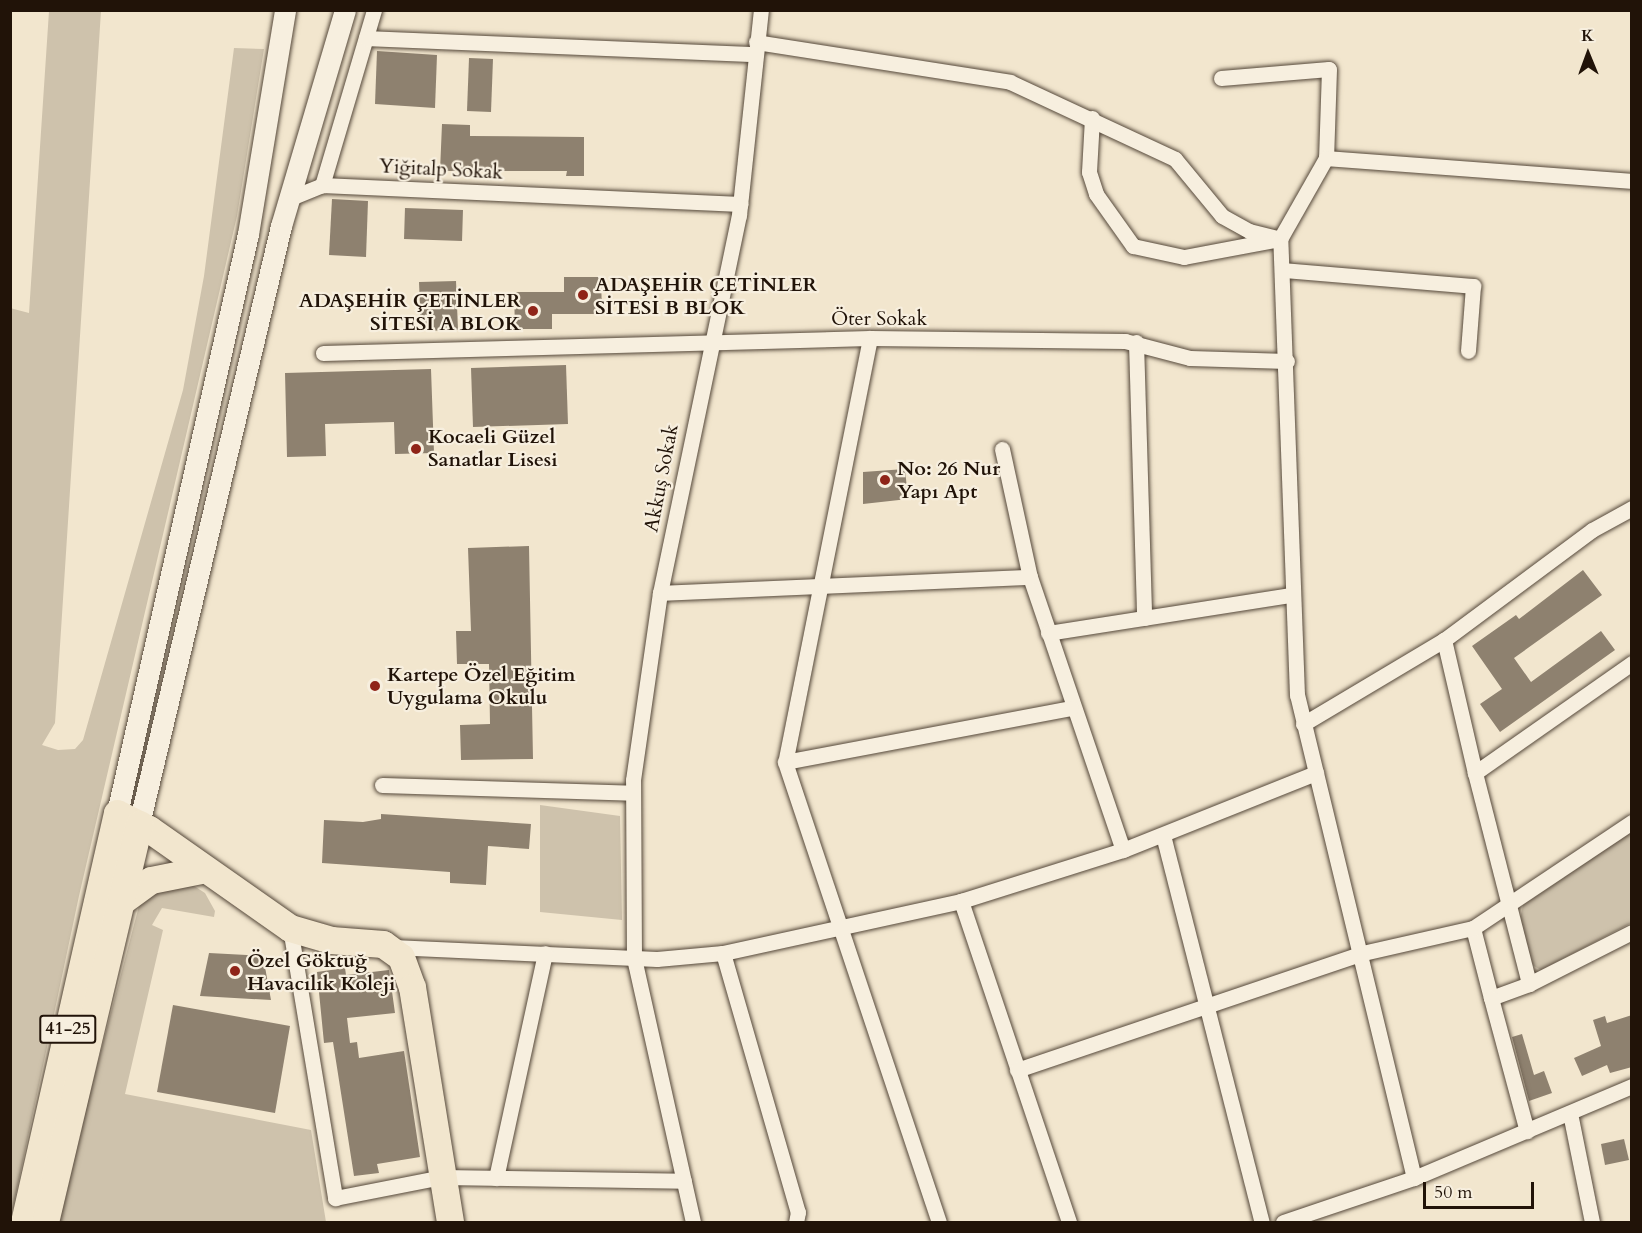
<!DOCTYPE html>
<meta charset="utf-8">
<style>
body{margin:0}
#map{position:relative;width:1642px;height:1233px;overflow:hidden;background:#f2e6ce;font-family:Cardo,serif}
div>[style]{position:absolute}
[style*='--x']{left:calc(var(--x)*1px);top:calc(var(--y)*1px);width:calc(var(--w)*1px);rotate:calc(var(--a)*1deg)}
.green>*{inset:0;background:#cec2ac}
.building>*{inset:0;background:#8e816f}
.roads{filter:drop-shadow(0 0 2px #55483a) drop-shadow(0 0 2px #55483a)}
.street>*{height:15px;margin:-7.5px;padding:0 7.5px;transform-origin:7.5px;border-radius:7.5px;background:#f7efdf}
.secondary>*{height:21px;margin:-10.5px;padding:0 10.5px;transform-origin:10.5px;border-radius:10.5px;background:#f7efdf}
.highway>*{height:27px;margin:-13.5px;padding:0 13.5px;transform-origin:13.5px;border-radius:13.5px;background:#f2e6ce}
.dots>*{width:16px;height:16px;translate:-50% -50%;box-sizing:border-box;border:3px solid #f7efdf;border-radius:50%}
span{translate:-50% -50%;white-space:nowrap;text-align:center;line-height:1.15;-webkit-text-stroke:4.5px #f7efdf;paint-order:stroke}
.shield-label span{padding:2px 4px;background:#f7efdf;border:2px solid;border-radius:4px;-webkit-text-stroke-width:0}
.shield-label{font-size:18px;color:#211308;font-weight:700}
.street-label{font-size:20px;color:#211308}
.poi-label{font-size:20px;color:#211308;font-weight:700}
.left{translate:0 -50%;text-align:left}
.right{translate:-100% -50%;text-align:right}
.frame{position:absolute;inset:0;border:12px solid #211308;pointer-events:none}
.north{position:absolute;left:1558px;top:24px;width:60px;height:60px;-webkit-text-stroke:4px #f7efdf;paint-order:stroke;rotate:359deg;font-size:16px;font-weight:700;line-height:24px;text-align:center;color:#211308}
.north::after{content:'';display:block;margin:auto;width:21px;height:27px;background:#211308;clip-path:polygon(50% 0,100% 100%,50% 72%,0 100%)}
.scale{position:absolute;left:1423px;top:1182px;width:111px;height:27px;box-sizing:border-box;border:3px solid #211308;border-top:0;padding-left:8px;font-size:18px;line-height:21px;white-space:nowrap;color:#211308;-webkit-text-stroke:4px #f7efdf;paint-order:stroke}
</style>
<div id="map">
<div class="green">
<i style="clip-path:polygon(49px 11px,101px 11px,55px 723px,42px 745px,58px 750px,75px 749px,83px 740px,183px 390px,204px 276px,234px 48px,264px 49px,237px 216px,79px 896px,11px 1217px,10px 308px,29px 313px)"></i>
<i style="clip-path:polygon(540px 805px,620px 816px,622px 920px,540px 912px)"></i>
<i style="clip-path:polygon(1631px 832px,1631px 923px,1541px 970px,1532px 965px,1519px 924px,1523px 905px)"></i>
<i style="clip-path:polygon(191px 884px,205px 893px,215px 911px,214px 917px,162px 908px,152px 925px,163px 930px,125px 1094px,311px 1130px,326px 1222px,56px 1222px,140px 902px,146px 895px)"></i>
</div>
<div class="building">
<i style="clip-path:polygon(377px 51px,437px 55px,435px 108px,375px 104px)"></i>
<i style="clip-path:polygon(469px 58px,493px 59px,491px 112px,467px 111px)"></i>
<i style="clip-path:polygon(442px 124px,470px 125px,470px 136px,584px 137px,584px 176px,566px 176px,567px 171px,440px 171px)"></i>
<i style="clip-path:polygon(332px 199px,368px 201px,366px 257px,329px 255px)"></i>
<i style="clip-path:polygon(405px 208px,463px 210px,462px 241px,404px 239px)"></i>
<i style="clip-path:polygon(564px 277px,601px 277px,602px 314px,552px 314px,552px 329px,515px 329px,514px 292px,564px 292px)"></i>
<i style="clip-path:polygon(456px 281px,458px 330px,421px 331px,419px 282px)"></i>
<i style="clip-path:polygon(566px 365px,568px 424px,473px 427px,471px 368px)"></i>
<i style="clip-path:polygon(431px 369px,434px 453px,395px 454px,394px 422px,325px 424px,326px 456px,287px 457px,285px 373px)"></i>
<i style="clip-path:polygon(905px 469px,908px 499px,863px 504px,863px 472px)"></i>
<i style="clip-path:polygon(529px 546px,533px 759px,461px 760px,460px 725px,490px 724px,489px 664px,457px 664px,456px 631px,471px 631px,468px 548px)"></i>
<i style="clip-path:polygon(1583px 570px,1602px 595px,1514px 658px,1531px 682px,1601px 631px,1615px 650px,1500px 732px,1480px 704px,1502px 689px,1472px 646px,1516px 615px,1519px 619px)"></i>
<i style="clip-path:polygon(381px 814px,531px 824px,529px 849px,488px 846px,486px 885px,450px 883px,450px 872px,322px 863px,324px 820px,363px 822px,381px 819px)"></i>
<i style="clip-path:polygon(209px 953px,263px 956px,271px 1000px,200px 996px)"></i>
<i style="clip-path:polygon(345px 968px,346px 975px,389px 970px,395px 1013px,347px 1018px,350px 1043px,357px 1042px,359px 1058px,404px 1051px,420px 1157px,377px 1164px,379px 1173px,354px 1176px,333px 1042px,324px 1043px,317px 972px)"></i>
<i style="clip-path:polygon(173px 1005px,290px 1026px,275px 1113px,157px 1092px)"></i>
<i style="clip-path:polygon(1632px 1015px,1632px 1067px,1610px 1073px,1607px 1065px,1582px 1076px,1574px 1058px,1601px 1046px,1593px 1020px,1605px 1016px,1607px 1023px)"></i>
<i style="clip-path:polygon(1522px 1034px,1534px 1075px,1544px 1071px,1552px 1093px,1529px 1101px,1512px 1037px)"></i>
<i style="clip-path:polygon(1624px 1139px,1629px 1160px,1605px 1165px,1601px 1144px)"></i>
</div>
<div class="roads">
<div class="street">
<i style="--x:374;--y:10;--w:183;--a:106.5"></i>
<i style="--x:322;--y:185;--w:419;--a:2.6"></i>
<i style="--x:366;--y:38;--w:389;--a:2.4"></i>
<i style="--x:756;--y:42;--w:257;--a:8.9"></i>
<i style="--x:1010;--y:82;--w:182;--a:25"></i>
<i style="--x:1175;--y:159;--w:74;--a:50.5"></i>
<i style="--x:1222;--y:216;--w:31;--a:29"></i>
<i style="--x:1249;--y:231;--w:32;--a:14"></i>
<i style="--x:1221;--y:78;--w:108;--a:-4.8"></i>
<i style="--x:1329;--y:69;--w:89;--a:91.9"></i>
<i style="--x:1092;--y:118;--w:54;--a:93.2"></i>
<i style="--x:1089;--y:172;--w:23;--a:72"></i>
<i style="--x:1096;--y:194;--w:64;--a:54.6"></i>
<i style="--x:1133;--y:246;--w:52;--a:12.2"></i>
<i style="--x:1184;--y:257;--w:98;--a:-10.6"></i>
<i style="--x:288;--y:199;--w:37;--a:-22"></i>
<i style="--x:1283;--y:270;--w:191;--a:4.8"></i>
<i style="--x:1473;--y:286;--w:65;--a:94.4"></i>
<i style="--x:870;--y:338;--w:432;--a:101.3"></i>
<i style="--x:785;--y:762;--w:485;--a:71.5"></i>
<i style="--x:1136;--y:342;--w:276;--a:88.3"></i>
<i style="--x:323;--y:353;--w:547;--a:-1.57"></i>
<i style="--x:870;--y:338;--w:255;--a:0.7"></i>
<i style="--x:1125;--y:341;--w:67;--a:14.7"></i>
<i style="--x:1190;--y:358;--w:97;--a:1.8"></i>
<i style="--x:1002;--y:449;--w:131;--a:77.7"></i>
<i style="--x:1030;--y:577;--w:288;--a:71.2"></i>
<i style="--x:660;--y:593;--w:370;--a:-2.5"></i>
<i style="--x:1048;--y:633;--w:245;--a:-8.9"></i>
<i style="--x:1632;--y:663;--w:192;--a:145"></i>
<i style="--x:1475;--y:773;--w:218;--a:75.6"></i>
<i style="--x:1529;--y:984;--w:115;--a:-26.8"></i>
<i style="--x:1303;--y:724;--w:164;--a:-30.8"></i>
<i style="--x:785;--y:762;--w:291;--a:-10.7"></i>
<i style="--x:1475;--y:773;--w:137;--a:-103.1"></i>
<i style="--x:1444;--y:640;--w:184;--a:-36.6"></i>
<i style="--x:1592;--y:530;--w:46;--a:-28.8"></i>
<i style="--x:382;--y:785;--w:251;--a:1.8"></i>
<i style="--x:1163;--y:835;--w:399;--a:75.7"></i>
<i style="--x:961;--y:901;--w:339;--a:71.4"></i>
<i style="--x:290;--y:928;--w:274;--a:80.5"></i>
<i style="--x:335;--y:1198;--w:109;--a:-11.1"></i>
<i style="--x:442;--y:1177;--w:242;--a:0.9"></i>
<i style="--x:1473;--y:928;--w:72;--a:75.6"></i>
<i style="--x:1491;--y:998;--w:40;--a:-20.2"></i>
<i style="--x:392;--y:947;--w:265;--a:2.6"></i>
<i style="--x:657;--y:959;--w:66;--a:-5.2"></i>
<i style="--x:723;--y:953;--w:244;--a:-12.3"></i>
<i style="--x:961;--y:901;--w:170;--a:-17.5"></i>
<i style="--x:1123;--y:850;--w:208;--a:-21.8"></i>
<i style="--x:723;--y:953;--w:270;--a:73.9"></i>
<i style="--x:798;--y:1212;--w:10;--a:101"></i>
<i style="--x:1491;--y:998;--w:138;--a:74.9"></i>
<i style="--x:1017;--y:1070;--w:365;--a:-18.7"></i>
<i style="--x:1363;--y:953;--w:113;--a:-12.8"></i>
<i style="--x:1473;--y:928;--w:191;--a:-33.7"></i>
<i style="--x:1570;--y:1113;--w:111;--a:78.6"></i>
<i style="--x:496;--y:1178;--w:230;--a:-77.7"></i>
<i style="--x:1414;--y:1178;--w:497;--a:-103.6"></i>
<i style="--x:1297;--y:695;--w:456;--a:-92.1"></i>
<i style="--x:1280;--y:239;--w:93;--a:-60.4"></i>
<i style="--x:1326;--y:158;--w:307;--a:4.3"></i>
<i style="--x:693;--y:1222;--w:271;--a:-102.6"></i>
<i style="--x:634;--y:958;--w:178;--a:-90.3"></i>
<i style="--x:633;--y:780;--w:189;--a:-81.8"></i>
<i style="--x:660;--y:593;--w:386;--a:-78.2"></i>
<i style="--x:739;--y:215;--w:206;--a:-83.9"></i>
<i style="--x:1283;--y:1222;--w:138;--a:-18.6"></i>
<i style="--x:1414;--y:1178;--w:237;--a:-22.9"></i>
</div>
<div class="secondary">
<i style="--x:117;--y:813;--w:594;--a:-77.25"></i>
<i style="--x:248;--y:234;--w:227;--a:-80.6"></i>
<i style="--x:139;--y:824;--w:615;--a:-76.64"></i>
<i style="--x:281;--y:226;--w:225;--a:-73.5"></i>
</div>
<div class="highway">
<i style="--x:119;--y:903;--w:39;--a:-36"></i>
<i style="--x:151;--y:880;--w:51;--a:-11.3"></i>
<i style="--x:24;--y:1222;--w:419;--a:-77.2"></i>
<i style="--x:117;--y:813;--w:36;--a:27"></i>
<i style="--x:149;--y:829;--w:172;--a:35.1"></i>
<i style="--x:290;--y:928;--w:43;--a:16.3"></i>
<i style="--x:331;--y:940;--w:52;--a:4.4"></i>
<i style="--x:383;--y:944;--w:22;--a:36"></i>
<i style="--x:401;--y:957;--w:32;--a:70"></i>
<i style="--x:412;--y:987;--w:238;--a:80.8"></i>
<i style="--x:45;--y:1222;--w:409;--a:-76.7"></i>
</div>
</div>
<div class="dots">
<i style="left:583px;top:295px;background:#8f2418"></i>
<i style="left:533px;top:311px;background:#8f2418"></i>
<i style="left:416px;top:449px;background:#8f2418"></i>
<i style="left:885px;top:480px;background:#8f2418"></i>
<i style="left:375px;top:686px;background:#8f2418"></i>
<i style="left:235px;top:971px;background:#8f2418"></i>
</div>
<div class="shield-label">
<span style="left:68px;top:1029px">41-25</span>
</div>
<div class="street-label">
<span style="left:441px;top:169px;rotate:3deg">Yiğitalp Sokak</span>
<span style="left:879px;top:318px">Öter Sokak</span>
<span style="left:661px;top:478px;rotate:-79deg">Akkuş Sokak</span>
</div>
<div class="poi-label">
<span class="left" style="left:595px;top:296px">ADAŞEHİR ÇETİNLER<br>SİTESİ B BLOK</span>
<span class="right" style="left:521px;top:312px">ADAŞEHİR ÇETİNLER<br>SİTESİ A BLOK</span>
<span class="left" style="left:428px;top:448px">Kocaeli Güzel<br>Sanatlar Lisesi</span>
<span class="left" style="left:897px;top:480px">No: 26 Nur<br>Yapı Apt</span>
<span class="left" style="left:387px;top:686px">Kartepe Özel Eğitim<br>Uygulama Okulu</span>
<span class="left" style="left:247px;top:972px">Özel Göktuğ<br>Havacılık Koleji</span>
</div>
<div class="frame"></div>
<div class="north">K</div>
<div class="scale">50 m</div>
</div>
